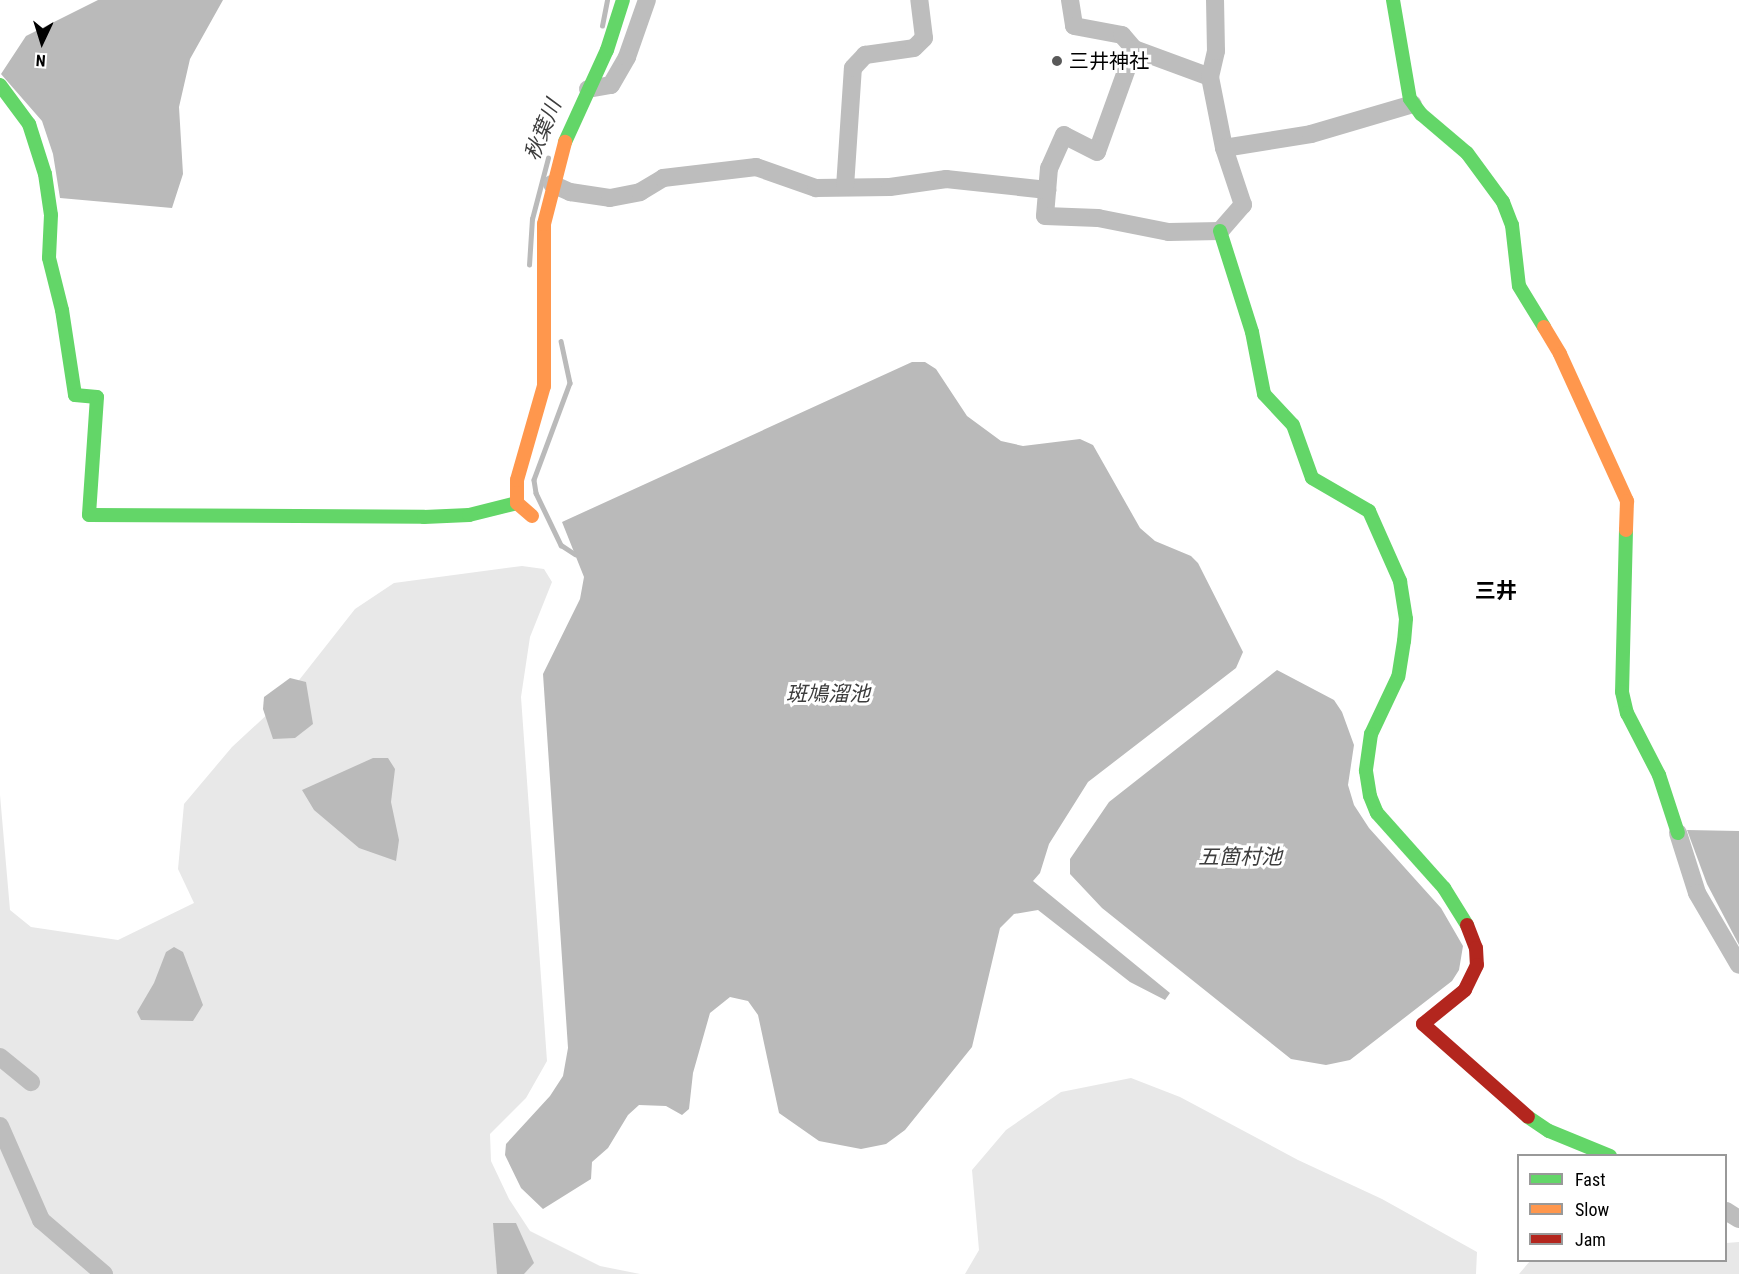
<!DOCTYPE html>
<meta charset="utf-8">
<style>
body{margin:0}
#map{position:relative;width:1739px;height:1274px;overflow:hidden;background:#fff;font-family:"Roboto Condensed","Noto Sans JP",sans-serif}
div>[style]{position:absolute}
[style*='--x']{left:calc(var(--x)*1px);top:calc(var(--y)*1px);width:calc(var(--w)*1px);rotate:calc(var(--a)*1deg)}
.green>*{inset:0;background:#e8e8e8}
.water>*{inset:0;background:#bababa}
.stream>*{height:4.5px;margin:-2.25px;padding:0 2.25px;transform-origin:2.25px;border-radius:2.25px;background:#bababa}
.street>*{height:18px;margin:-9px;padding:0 9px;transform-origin:9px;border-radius:9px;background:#bdbdbd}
.fast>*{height:14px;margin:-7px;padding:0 7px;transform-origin:7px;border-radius:7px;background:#63d668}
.slow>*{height:14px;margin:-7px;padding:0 7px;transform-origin:7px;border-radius:7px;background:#ff974d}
.jam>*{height:14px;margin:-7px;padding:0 7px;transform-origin:7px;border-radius:7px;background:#b3261e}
.dots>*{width:16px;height:16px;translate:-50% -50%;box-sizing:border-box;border:3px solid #fff;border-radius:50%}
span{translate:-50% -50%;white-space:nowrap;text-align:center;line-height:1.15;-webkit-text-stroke:6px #fff;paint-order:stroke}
.poi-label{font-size:20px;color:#000}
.left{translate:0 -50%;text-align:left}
.water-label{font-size:21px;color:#3d3d3d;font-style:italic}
.neighbourhood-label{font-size:21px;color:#000;font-weight:700}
.legend{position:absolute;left:1517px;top:1154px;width:210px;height:108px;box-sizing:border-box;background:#fff;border:2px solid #999;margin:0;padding:8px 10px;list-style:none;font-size:18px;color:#000}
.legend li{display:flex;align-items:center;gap:12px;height:30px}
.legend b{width:30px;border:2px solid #999}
.north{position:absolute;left:12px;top:12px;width:60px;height:60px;-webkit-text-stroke:4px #fff;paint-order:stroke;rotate:184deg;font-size:16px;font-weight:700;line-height:24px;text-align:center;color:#000}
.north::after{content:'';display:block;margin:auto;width:21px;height:27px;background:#000;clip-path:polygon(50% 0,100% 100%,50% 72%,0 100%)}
</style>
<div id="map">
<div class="green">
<i style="clip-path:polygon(522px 566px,544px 569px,552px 582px,530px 637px,521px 697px,547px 1061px,526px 1098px,490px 1134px,491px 1161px,509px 1199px,530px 1231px,600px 1266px,640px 1274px,0 1274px,0 795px,10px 910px,31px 927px,118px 940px,194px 903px,178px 869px,184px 804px,232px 747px,285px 698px,355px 609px,394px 583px)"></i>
<i style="clip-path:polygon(1131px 1078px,1180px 1097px,1298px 1160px,1382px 1199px,1477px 1252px,1476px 1274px,965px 1274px,979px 1250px,972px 1170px,1006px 1130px,1061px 1092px)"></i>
<i style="clip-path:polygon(1739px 1242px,1739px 1274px,1519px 1274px,1530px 1261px,1726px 1260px,1726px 1243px)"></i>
</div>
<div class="water">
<i style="clip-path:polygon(98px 0,223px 0,190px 59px,179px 107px,183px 174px,172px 208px,60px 198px,53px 154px,42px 121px,1px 74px,26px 36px)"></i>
<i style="clip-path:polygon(912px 362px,925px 362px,936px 369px,967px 416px,1001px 441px,1023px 446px,1080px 439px,1093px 445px,1140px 528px,1155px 541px,1191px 556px,1198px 563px,1243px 652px,1236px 668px,1088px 782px,1049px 844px,1040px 873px,1033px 881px,1170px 993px,1165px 1000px,1130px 982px,1038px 910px,1014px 914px,1000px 928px,972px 1047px,905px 1130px,886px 1144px,861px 1149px,819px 1141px,779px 1113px,758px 1015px,748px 1001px,730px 997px,710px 1013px,693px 1073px,689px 1109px,682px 1115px,666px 1106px,639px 1105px,628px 1115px,608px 1148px,592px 1162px,591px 1179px,543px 1209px,521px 1188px,505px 1155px,506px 1144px,550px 1096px,563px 1076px,568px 1048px,543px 674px,580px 599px,584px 577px,562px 522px)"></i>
<i style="clip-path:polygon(1277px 670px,1334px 700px,1342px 712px,1354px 745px,1348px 785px,1354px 805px,1369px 828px,1441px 908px,1463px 946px,1459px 970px,1452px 981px,1350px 1060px,1326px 1065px,1291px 1059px,1102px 908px,1070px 874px,1070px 859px,1109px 802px)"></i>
<i style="clip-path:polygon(290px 678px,306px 682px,313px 724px,295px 738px,273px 739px,263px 709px,264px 697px)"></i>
<i style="clip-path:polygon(373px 758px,388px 758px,395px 769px,391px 802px,399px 840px,396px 861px,359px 848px,314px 810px,302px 790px)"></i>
<i style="clip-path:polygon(1687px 830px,1739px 831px,1739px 945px,1707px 884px)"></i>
<i style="clip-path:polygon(174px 947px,183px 952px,203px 1005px,193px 1021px,141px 1020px,137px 1012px,154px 983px,166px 952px)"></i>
<i style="clip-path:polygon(493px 1223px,516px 1223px,534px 1263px,524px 1274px,497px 1274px)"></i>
</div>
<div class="stream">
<i style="--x:602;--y:26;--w:26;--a:-79"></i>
<i style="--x:529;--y:265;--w:46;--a:-86.3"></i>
<i style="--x:532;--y:219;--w:63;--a:-75.3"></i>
<i style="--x:561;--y:341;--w:43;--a:77.9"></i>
<i style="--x:570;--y:383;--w:103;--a:110.4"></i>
<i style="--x:534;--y:480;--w:13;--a:81"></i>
<i style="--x:536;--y:493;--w:58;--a:64.3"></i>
<i style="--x:561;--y:545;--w:17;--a:33"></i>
</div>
<div class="street">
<i style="--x:1070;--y:0;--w:26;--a:81"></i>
<i style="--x:1074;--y:26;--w:49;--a:10.6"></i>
<i style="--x:1122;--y:35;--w:18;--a:49"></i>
<i style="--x:1134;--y:49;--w:81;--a:20.2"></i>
<i style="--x:1210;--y:77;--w:72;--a:78.8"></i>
<i style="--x:1224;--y:148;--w:88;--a:-9.1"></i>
<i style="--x:1311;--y:134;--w:106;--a:-16.4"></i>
<i style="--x:1134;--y:49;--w:109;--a:109.8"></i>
<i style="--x:1097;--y:152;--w:37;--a:-153"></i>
<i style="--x:1064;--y:135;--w:36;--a:114"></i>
<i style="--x:1049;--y:168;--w:48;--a:94.8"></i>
<i style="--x:1045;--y:216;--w:53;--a:2.2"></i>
<i style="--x:1098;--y:218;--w:72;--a:11.2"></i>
<i style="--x:1169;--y:232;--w:51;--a:-1.1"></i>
<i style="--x:1220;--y:231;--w:35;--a:-49"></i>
<i style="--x:1243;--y:205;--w:60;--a:-108.4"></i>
<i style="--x:1210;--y:77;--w:27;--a:-77"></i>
<i style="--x:1216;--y:51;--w:51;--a:-91.1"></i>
<i style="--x:588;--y:89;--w:23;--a:-10"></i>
<i style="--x:611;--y:85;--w:32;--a:-60"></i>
<i style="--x:627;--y:57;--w:60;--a:-70.7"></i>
<i style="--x:552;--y:184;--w:20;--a:24"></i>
<i style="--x:570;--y:192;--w:40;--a:8.5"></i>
<i style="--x:610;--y:198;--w:31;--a:-11"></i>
<i style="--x:640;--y:192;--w:27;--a:-31"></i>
<i style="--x:663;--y:178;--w:94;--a:-6.7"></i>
<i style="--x:756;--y:167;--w:64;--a:19.3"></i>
<i style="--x:816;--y:188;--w:74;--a:-0.8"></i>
<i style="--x:890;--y:187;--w:57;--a:-8.1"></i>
<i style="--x:946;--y:179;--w:102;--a:6.2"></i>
<i style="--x:845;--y:187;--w:119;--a:-86.2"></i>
<i style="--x:853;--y:68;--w:18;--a:-47"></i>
<i style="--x:865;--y:55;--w:49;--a:-8.1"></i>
<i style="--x:914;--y:48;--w:14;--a:-45"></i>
<i style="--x:924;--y:38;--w:38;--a:-97"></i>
<i style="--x:1678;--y:833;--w:63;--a:72.4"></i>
<i style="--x:1697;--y:893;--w:83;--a:59.7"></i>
<i style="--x:0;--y:1057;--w:40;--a:39"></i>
<i style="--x:0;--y:1126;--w:103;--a:66.4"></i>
<i style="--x:41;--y:1220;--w:83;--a:40.6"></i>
<i style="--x:1726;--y:1211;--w:15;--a:32"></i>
</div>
<div class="fast">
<i style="--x:1393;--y:0;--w:100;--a:80.3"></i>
<i style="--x:1410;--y:99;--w:19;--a:54"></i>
<i style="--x:1421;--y:114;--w:60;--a:40.3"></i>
<i style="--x:1467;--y:153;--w:61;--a:53.7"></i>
<i style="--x:1503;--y:202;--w:25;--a:69"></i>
<i style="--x:1512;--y:225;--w:61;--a:83.5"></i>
<i style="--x:1519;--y:286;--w:48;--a:58.6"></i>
<i style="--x:0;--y:85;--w:49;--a:53.4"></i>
<i style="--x:29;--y:124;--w:52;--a:72.3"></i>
<i style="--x:45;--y:174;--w:41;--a:81.7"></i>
<i style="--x:51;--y:215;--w:43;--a:92.7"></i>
<i style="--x:49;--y:258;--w:54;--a:76"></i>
<i style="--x:62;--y:310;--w:86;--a:81.3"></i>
<i style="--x:75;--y:395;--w:22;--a:5"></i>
<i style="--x:97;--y:397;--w:118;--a:93.9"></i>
<i style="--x:89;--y:515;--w:335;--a:0.3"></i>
<i style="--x:424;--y:517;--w:45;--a:-2.5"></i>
<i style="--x:469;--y:515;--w:49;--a:-14"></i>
<i style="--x:565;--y:142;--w:101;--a:-65.5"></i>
<i style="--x:607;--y:50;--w:52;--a:-72.3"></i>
<i style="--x:1220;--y:231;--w:106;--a:72.4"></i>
<i style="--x:1252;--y:332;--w:63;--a:79"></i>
<i style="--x:1264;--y:394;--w:42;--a:46.9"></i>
<i style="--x:1293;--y:425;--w:56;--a:70.3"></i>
<i style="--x:1312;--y:478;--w:66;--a:30.1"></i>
<i style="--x:1369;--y:511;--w:77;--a:66.1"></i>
<i style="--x:1400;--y:581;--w:38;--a:81"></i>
<i style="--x:1406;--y:619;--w:22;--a:95"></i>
<i style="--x:1404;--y:641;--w:36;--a:99"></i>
<i style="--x:1398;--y:677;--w:63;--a:115.3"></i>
<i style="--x:1371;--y:734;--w:37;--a:98"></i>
<i style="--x:1366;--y:771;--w:25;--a:81"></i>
<i style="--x:1370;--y:796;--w:18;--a:68"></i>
<i style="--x:1377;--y:813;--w:101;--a:48.2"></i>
<i style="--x:1444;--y:888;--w:44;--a:58.1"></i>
<i style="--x:1626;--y:530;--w:162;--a:91.4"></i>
<i style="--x:1622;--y:692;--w:22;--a:77"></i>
<i style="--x:1627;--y:713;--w:70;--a:62.7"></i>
<i style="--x:1659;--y:775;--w:61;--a:71.9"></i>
<i style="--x:1528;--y:1117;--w:25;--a:34"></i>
<i style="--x:1549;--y:1131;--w:66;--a:22.3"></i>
</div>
<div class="slow">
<i style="--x:1544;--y:327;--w:31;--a:59"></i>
<i style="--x:1560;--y:354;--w:162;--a:65.5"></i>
<i style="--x:1627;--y:501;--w:29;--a:92"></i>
<i style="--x:532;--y:516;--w:20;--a:-139"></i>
<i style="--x:517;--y:503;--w:23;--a:-90"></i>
<i style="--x:517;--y:480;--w:98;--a:-74"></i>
<i style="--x:544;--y:386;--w:162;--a:-90"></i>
<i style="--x:544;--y:224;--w:85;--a:-75.6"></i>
</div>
<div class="jam">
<i style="--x:1467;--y:925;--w:25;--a:69"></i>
<i style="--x:1476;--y:948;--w:17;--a:87"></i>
<i style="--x:1477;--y:965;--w:28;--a:116"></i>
<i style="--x:1465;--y:990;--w:54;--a:141"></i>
<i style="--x:1423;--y:1024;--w:140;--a:41.5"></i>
</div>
<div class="dots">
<i style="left:1057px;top:61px;background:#595959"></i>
</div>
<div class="poi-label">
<span class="left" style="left:1069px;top:61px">三井神社</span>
</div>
<div class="water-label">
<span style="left:543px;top:130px;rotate:-68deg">秋葉川</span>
<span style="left:828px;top:694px">斑鳩溜池</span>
<span style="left:1240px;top:857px">五箇村池</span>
</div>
<div class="neighbourhood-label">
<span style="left:1496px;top:591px">三井</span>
</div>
<ul class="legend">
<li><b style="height:8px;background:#63d668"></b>Fast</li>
<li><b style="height:8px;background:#ff974d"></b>Slow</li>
<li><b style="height:8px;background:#b3261e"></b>Jam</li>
</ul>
<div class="north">N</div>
</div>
